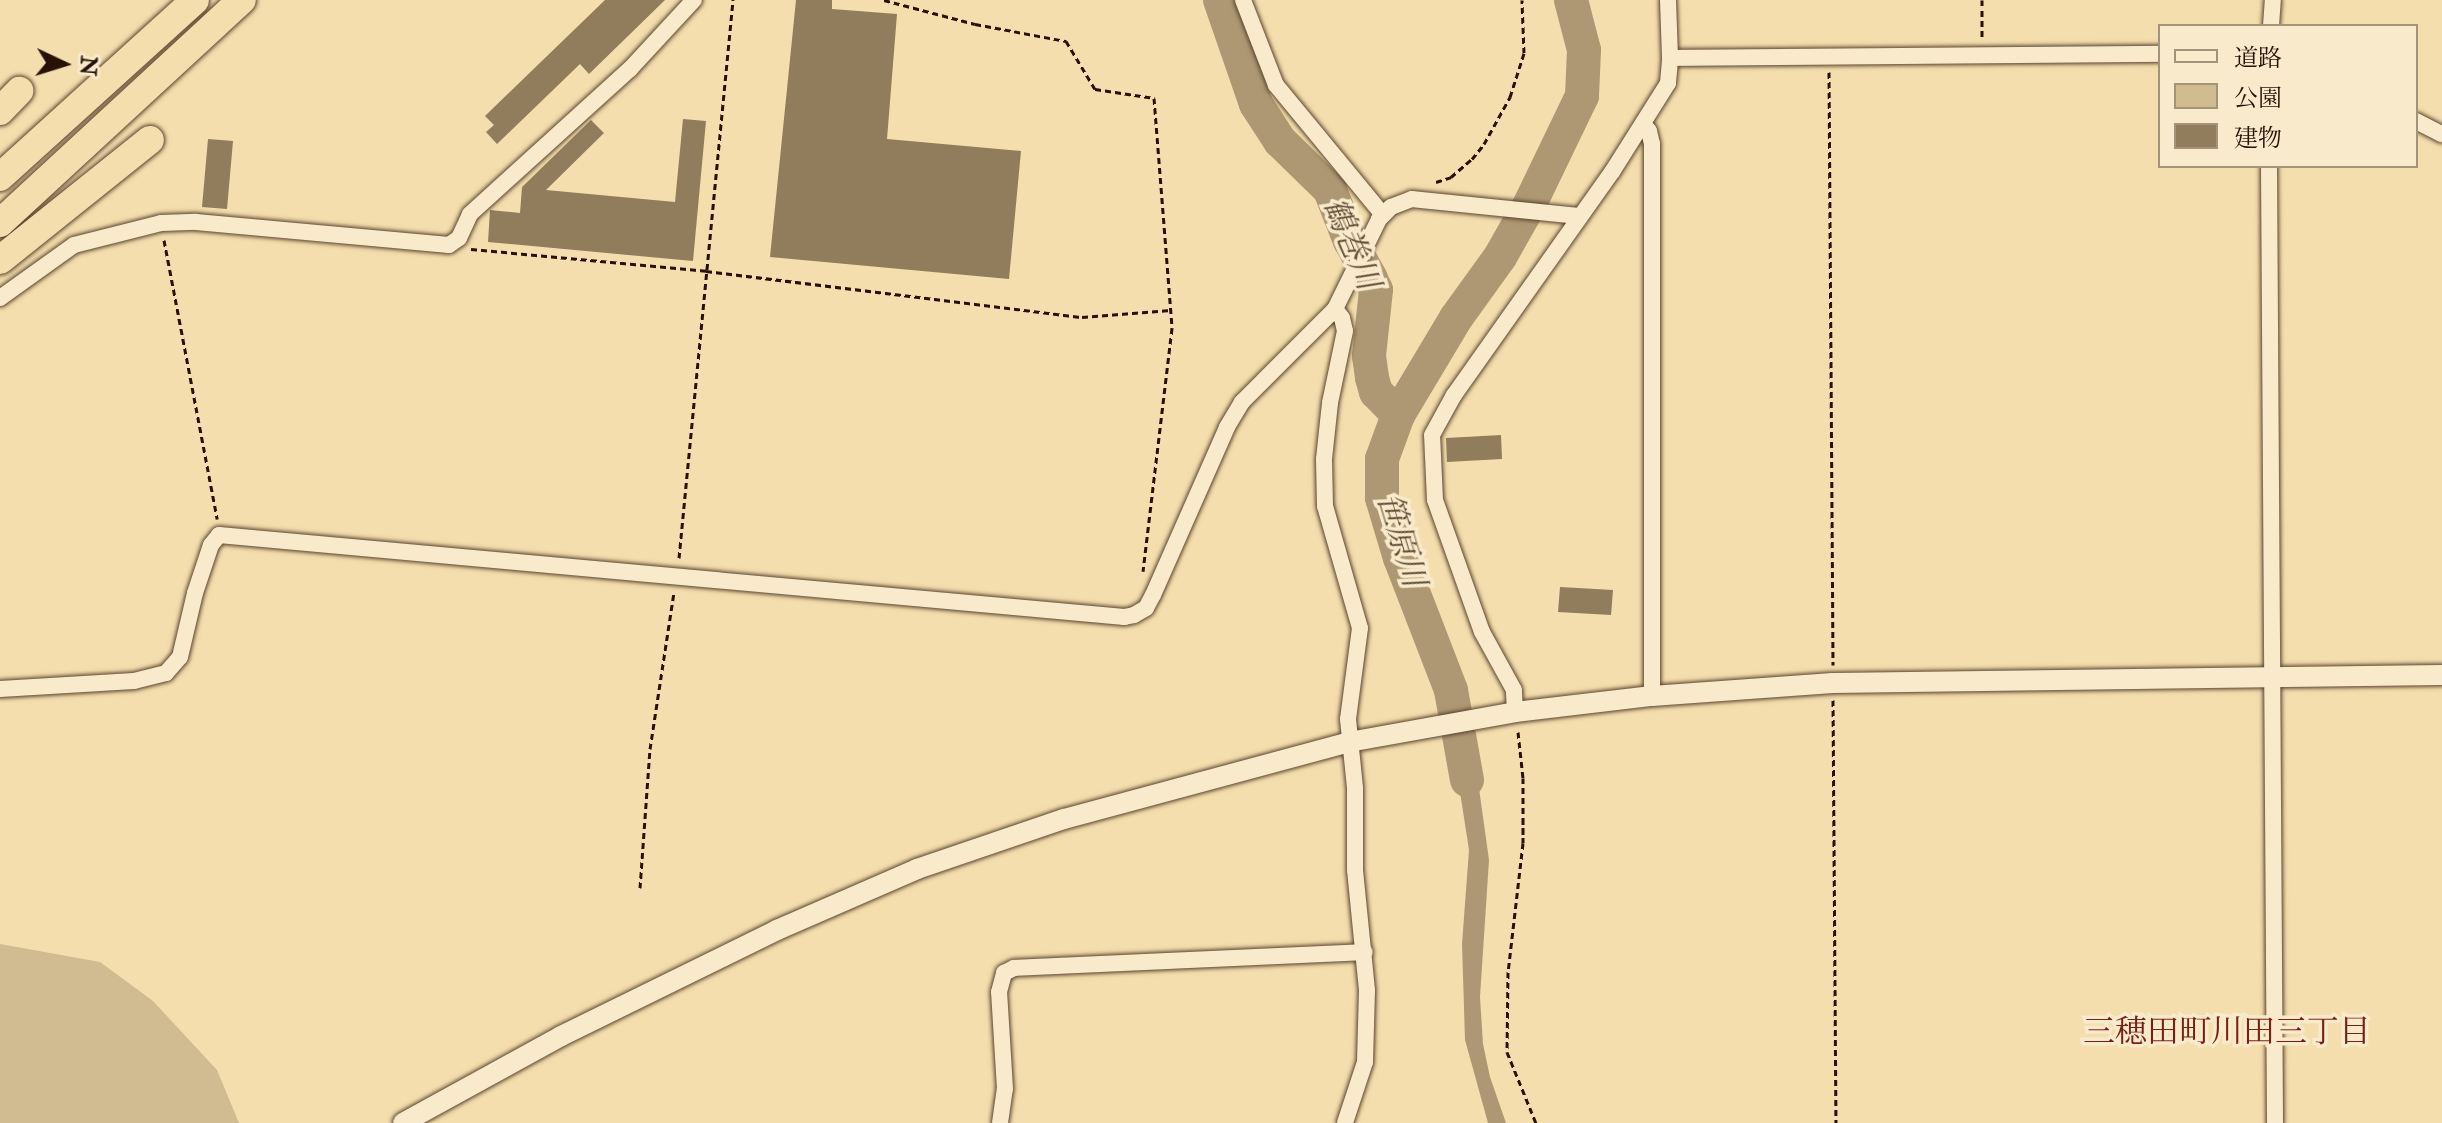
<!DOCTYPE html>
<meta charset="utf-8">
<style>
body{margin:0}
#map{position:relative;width:2442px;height:1123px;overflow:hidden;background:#f4dead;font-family:"IM FELL Double Pica","Noto Serif JP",serif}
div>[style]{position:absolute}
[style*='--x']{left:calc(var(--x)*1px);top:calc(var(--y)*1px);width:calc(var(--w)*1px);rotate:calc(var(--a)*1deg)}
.green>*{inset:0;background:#d1bb90}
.water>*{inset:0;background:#ae9874}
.river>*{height:34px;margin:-17px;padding:0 17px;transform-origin:17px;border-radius:17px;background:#ae9874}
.building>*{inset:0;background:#917c5c}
.path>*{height:3px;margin-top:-1.5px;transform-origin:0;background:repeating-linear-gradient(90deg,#261104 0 6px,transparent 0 10px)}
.roads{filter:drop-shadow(0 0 2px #5a442e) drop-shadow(0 0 2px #5a442e)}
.minor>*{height:16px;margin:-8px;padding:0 8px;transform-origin:8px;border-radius:8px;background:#f8eaca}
.tertiary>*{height:20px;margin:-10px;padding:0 10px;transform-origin:10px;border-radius:10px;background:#f8eaca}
.motorway>*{height:28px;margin:-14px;padding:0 14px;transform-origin:14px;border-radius:14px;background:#f4dead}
span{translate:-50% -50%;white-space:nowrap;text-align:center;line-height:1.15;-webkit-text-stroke:7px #f8eaca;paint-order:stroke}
.water-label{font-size:32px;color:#634e36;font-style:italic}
.neighbourhood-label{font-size:32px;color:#7a1f14}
.legend{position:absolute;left:2158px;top:24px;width:260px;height:144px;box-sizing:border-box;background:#f8eaca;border:2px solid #a4937b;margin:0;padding:10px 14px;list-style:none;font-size:24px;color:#261104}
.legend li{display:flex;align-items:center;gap:16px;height:40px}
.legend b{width:40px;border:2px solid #a4937b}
.north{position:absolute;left:24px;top:24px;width:80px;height:80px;-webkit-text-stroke:6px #f8eaca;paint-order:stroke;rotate:94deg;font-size:22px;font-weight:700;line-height:32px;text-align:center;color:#261104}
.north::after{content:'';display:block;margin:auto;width:28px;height:36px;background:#261104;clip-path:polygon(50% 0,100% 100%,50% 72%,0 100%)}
</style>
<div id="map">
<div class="green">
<i style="clip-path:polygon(0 944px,100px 962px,153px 1001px,217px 1070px,239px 1123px,0 1123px)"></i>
</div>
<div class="water">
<i style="clip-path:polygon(1471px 731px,1489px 860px,1480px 997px,1483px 1044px,1490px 1077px,1506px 1123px,1488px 1123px,1465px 1040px,1462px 944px,1469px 850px,1451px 734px)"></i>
</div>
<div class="river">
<i style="--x:1220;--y:0;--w:110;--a:70.9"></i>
<i style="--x:1256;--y:104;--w:44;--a:57"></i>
<i style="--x:1280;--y:141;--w:70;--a:44.4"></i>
<i style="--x:1330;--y:190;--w:55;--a:68.6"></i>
<i style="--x:1350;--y:241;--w:41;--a:60.9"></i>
<i style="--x:1370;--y:277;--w:14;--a:65"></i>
<i style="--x:1376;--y:290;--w:66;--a:96.1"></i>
<i style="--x:1369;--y:356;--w:22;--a:82"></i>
<i style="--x:1372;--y:378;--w:15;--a:74"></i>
<i style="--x:1376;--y:392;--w:32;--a:46"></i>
<i style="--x:1467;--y:780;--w:91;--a:-100.1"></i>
<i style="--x:1451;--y:690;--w:142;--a:-111.1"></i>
<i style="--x:1400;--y:558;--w:63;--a:-106.7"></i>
<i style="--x:1382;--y:498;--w:39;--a:-90"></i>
<i style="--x:1382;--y:459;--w:47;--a:-70"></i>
<i style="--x:1398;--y:415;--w:113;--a:-59.1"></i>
<i style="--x:1456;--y:318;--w:75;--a:-54.2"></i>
<i style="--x:1500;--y:257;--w:61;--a:-60.5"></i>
<i style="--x:1530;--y:204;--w:120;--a:-64.3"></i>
<i style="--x:1582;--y:96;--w:46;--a:-87.5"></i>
<i style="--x:1584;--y:50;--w:52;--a:-104.6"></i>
</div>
<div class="building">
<i style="clip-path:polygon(605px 0,665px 0,589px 74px,580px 64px,497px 144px,486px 132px,494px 125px,485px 116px)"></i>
<i style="clip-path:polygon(796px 0,832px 0,832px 9px,897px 14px,887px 139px,1021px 151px,1009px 279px,770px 257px)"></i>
<i style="clip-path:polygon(683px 119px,706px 121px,693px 261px,488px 242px,490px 210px,520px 213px,522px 187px,591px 120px,604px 133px,546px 190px,675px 202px)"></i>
<i style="clip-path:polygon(208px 139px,233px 141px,227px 209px,202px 207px)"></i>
<i style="clip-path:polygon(1501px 435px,1502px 459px,1447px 462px,1446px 438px)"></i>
<i style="clip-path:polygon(1560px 587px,1613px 590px,1611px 615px,1558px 612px)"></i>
</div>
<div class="path">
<i style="--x:884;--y:0;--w:94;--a:14.8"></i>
<i style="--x:975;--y:24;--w:93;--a:10.6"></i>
<i style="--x:1066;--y:41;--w:56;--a:58.9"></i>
<i style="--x:1095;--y:89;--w:60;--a:8.7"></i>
<i style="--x:1154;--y:98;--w:231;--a:85.5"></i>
<i style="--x:1172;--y:328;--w:245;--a:96.8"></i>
<i style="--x:1982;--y:0;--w:39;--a:90"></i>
<i style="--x:1829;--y:72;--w:593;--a:89.61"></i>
<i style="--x:1436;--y:182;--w:16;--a:-18"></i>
<i style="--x:1451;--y:177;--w:28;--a:-41"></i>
<i style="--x:1472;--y:159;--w:19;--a:-51"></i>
<i style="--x:1484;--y:144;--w:54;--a:-61"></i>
<i style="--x:1510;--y:97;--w:46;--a:-72.3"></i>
<i style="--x:1524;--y:53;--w:53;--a:-92.2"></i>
<i style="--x:164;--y:240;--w:284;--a:79.2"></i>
<i style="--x:471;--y:249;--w:236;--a:5.3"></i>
<i style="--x:706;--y:271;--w:379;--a:7"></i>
<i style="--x:1082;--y:317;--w:89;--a:-4.5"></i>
<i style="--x:679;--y:558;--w:561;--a:-84.47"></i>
<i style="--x:1833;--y:700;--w:423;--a:89.6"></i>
<i style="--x:1518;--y:732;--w:46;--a:83.8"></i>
<i style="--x:1523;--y:778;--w:65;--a:90"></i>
<i style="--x:1523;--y:843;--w:130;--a:96.6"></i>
<i style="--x:1508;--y:972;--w:80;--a:90.7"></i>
<i style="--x:1507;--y:1052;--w:77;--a:67.8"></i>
<i style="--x:640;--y:888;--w:139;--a:-85.9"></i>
<i style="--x:650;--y:749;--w:158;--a:-81.3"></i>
</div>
<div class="roads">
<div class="minor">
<i style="--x:1243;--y:0;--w:91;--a:68.8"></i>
<i style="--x:1276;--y:85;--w:168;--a:50.5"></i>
<i style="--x:1668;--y:0;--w:58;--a:88"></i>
<i style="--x:2271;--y:26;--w:26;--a:-86"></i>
<i style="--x:2416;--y:121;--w:29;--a:27"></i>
<i style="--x:1643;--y:124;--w:9;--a:49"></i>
<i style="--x:1649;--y:131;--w:13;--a:77"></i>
<i style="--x:1652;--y:144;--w:552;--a:90"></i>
<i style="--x:2269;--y:166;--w:957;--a:89.64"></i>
<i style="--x:0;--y:298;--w:91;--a:-35.6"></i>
<i style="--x:74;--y:245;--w:90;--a:-14.2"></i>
<i style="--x:161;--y:223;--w:35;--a:-2"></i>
<i style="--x:196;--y:222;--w:254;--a:5.2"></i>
<i style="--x:449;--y:245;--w:12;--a:-35"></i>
<i style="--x:459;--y:238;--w:26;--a:-65"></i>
<i style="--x:470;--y:214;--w:216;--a:-42.2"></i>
<i style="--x:630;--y:69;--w:94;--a:-47.2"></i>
<i style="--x:1335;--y:309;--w:11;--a:52"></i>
<i style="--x:1342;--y:318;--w:13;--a:77"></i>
<i style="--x:1345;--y:331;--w:74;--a:101.8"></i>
<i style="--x:1330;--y:403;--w:56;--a:96.1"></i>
<i style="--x:1324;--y:459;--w:47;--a:88.8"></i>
<i style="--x:1325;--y:506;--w:127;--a:74"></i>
<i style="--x:1360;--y:628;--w:92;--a:97.5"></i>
<i style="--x:1348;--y:719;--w:69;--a:84.2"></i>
<i style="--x:1355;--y:788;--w:82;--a:90"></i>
<i style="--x:1355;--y:870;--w:121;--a:84.3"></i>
<i style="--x:1367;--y:990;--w:72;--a:91.6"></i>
<i style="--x:1365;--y:1062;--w:64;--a:108.2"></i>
<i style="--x:0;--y:689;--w:134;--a:-3.4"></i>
<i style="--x:134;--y:681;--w:33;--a:-14"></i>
<i style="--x:166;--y:673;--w:21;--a:-49"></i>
<i style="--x:180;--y:657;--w:66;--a:-76.8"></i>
<i style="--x:195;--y:593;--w:51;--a:-71.6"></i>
<i style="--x:211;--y:545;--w:13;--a:-51"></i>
<i style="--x:219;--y:535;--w:909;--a:5.18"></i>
<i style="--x:1124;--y:617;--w:10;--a:-11"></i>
<i style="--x:1134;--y:615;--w:14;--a:-30"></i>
<i style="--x:1146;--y:608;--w:15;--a:-62"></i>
<i style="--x:1153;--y:595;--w:184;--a:-66.2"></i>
<i style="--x:1227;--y:427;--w:29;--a:-59"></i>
<i style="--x:1242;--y:402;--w:132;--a:-45"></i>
<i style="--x:1335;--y:309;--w:100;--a:-63.9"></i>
<i style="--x:1379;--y:219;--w:17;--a:-45"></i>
<i style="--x:1391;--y:207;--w:22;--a:-21"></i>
<i style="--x:1412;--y:199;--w:167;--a:5.8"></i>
<i style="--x:1515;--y:712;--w:22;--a:-93"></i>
<i style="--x:1514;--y:690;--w:66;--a:-118.9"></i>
<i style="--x:1482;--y:632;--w:140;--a:-109.6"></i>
<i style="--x:1435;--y:500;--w:65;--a:-92.6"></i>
<i style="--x:1432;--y:435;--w:46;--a:-61.2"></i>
<i style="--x:1454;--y:395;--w:273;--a:-54.7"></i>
<i style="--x:1612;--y:172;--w:105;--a:-57.8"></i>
<i style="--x:1668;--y:83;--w:25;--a:-85"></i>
<i style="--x:1670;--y:58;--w:490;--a:-0.5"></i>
<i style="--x:1000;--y:1123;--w:34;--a:-82"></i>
<i style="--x:1005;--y:1089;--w:97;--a:-93.5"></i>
<i style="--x:999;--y:992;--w:20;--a:-75"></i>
<i style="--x:1004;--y:973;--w:11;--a:-27"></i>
<i style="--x:1014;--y:968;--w:351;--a:-2.6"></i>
</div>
<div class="tertiary">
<i style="--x:403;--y:1123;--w:180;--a:-28.8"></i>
<i style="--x:561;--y:1036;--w:241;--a:-26.1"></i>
<i style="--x:777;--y:930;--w:153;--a:-23.5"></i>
<i style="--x:917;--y:869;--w:155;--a:-18.8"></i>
<i style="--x:1064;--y:819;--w:295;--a:-15.1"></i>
<i style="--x:1349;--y:742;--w:169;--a:-10.2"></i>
<i style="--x:1515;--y:712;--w:138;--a:-6.7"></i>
<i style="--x:1652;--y:696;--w:181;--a:-4.1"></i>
<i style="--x:1833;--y:683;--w:609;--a:-0.75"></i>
</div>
<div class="motorway">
<i style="--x:0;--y:111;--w:28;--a:-46"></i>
<i style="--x:0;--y:177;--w:263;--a:-42.2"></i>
<i style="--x:0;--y:223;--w:329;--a:-42.7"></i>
<i style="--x:0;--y:260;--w:192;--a:-38.7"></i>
</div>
</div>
<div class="water-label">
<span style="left:1351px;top:244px;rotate:67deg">鶴巻川</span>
<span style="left:1401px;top:540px;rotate:73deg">笹原川</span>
</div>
<div class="neighbourhood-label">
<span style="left:2227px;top:1032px">三穂田町川田三丁目</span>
</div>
<ul class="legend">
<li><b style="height:10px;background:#f8eaca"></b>道路</li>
<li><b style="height:22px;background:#d1bb90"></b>公園</li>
<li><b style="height:22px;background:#917c5c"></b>建物</li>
</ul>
<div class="north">N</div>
</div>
